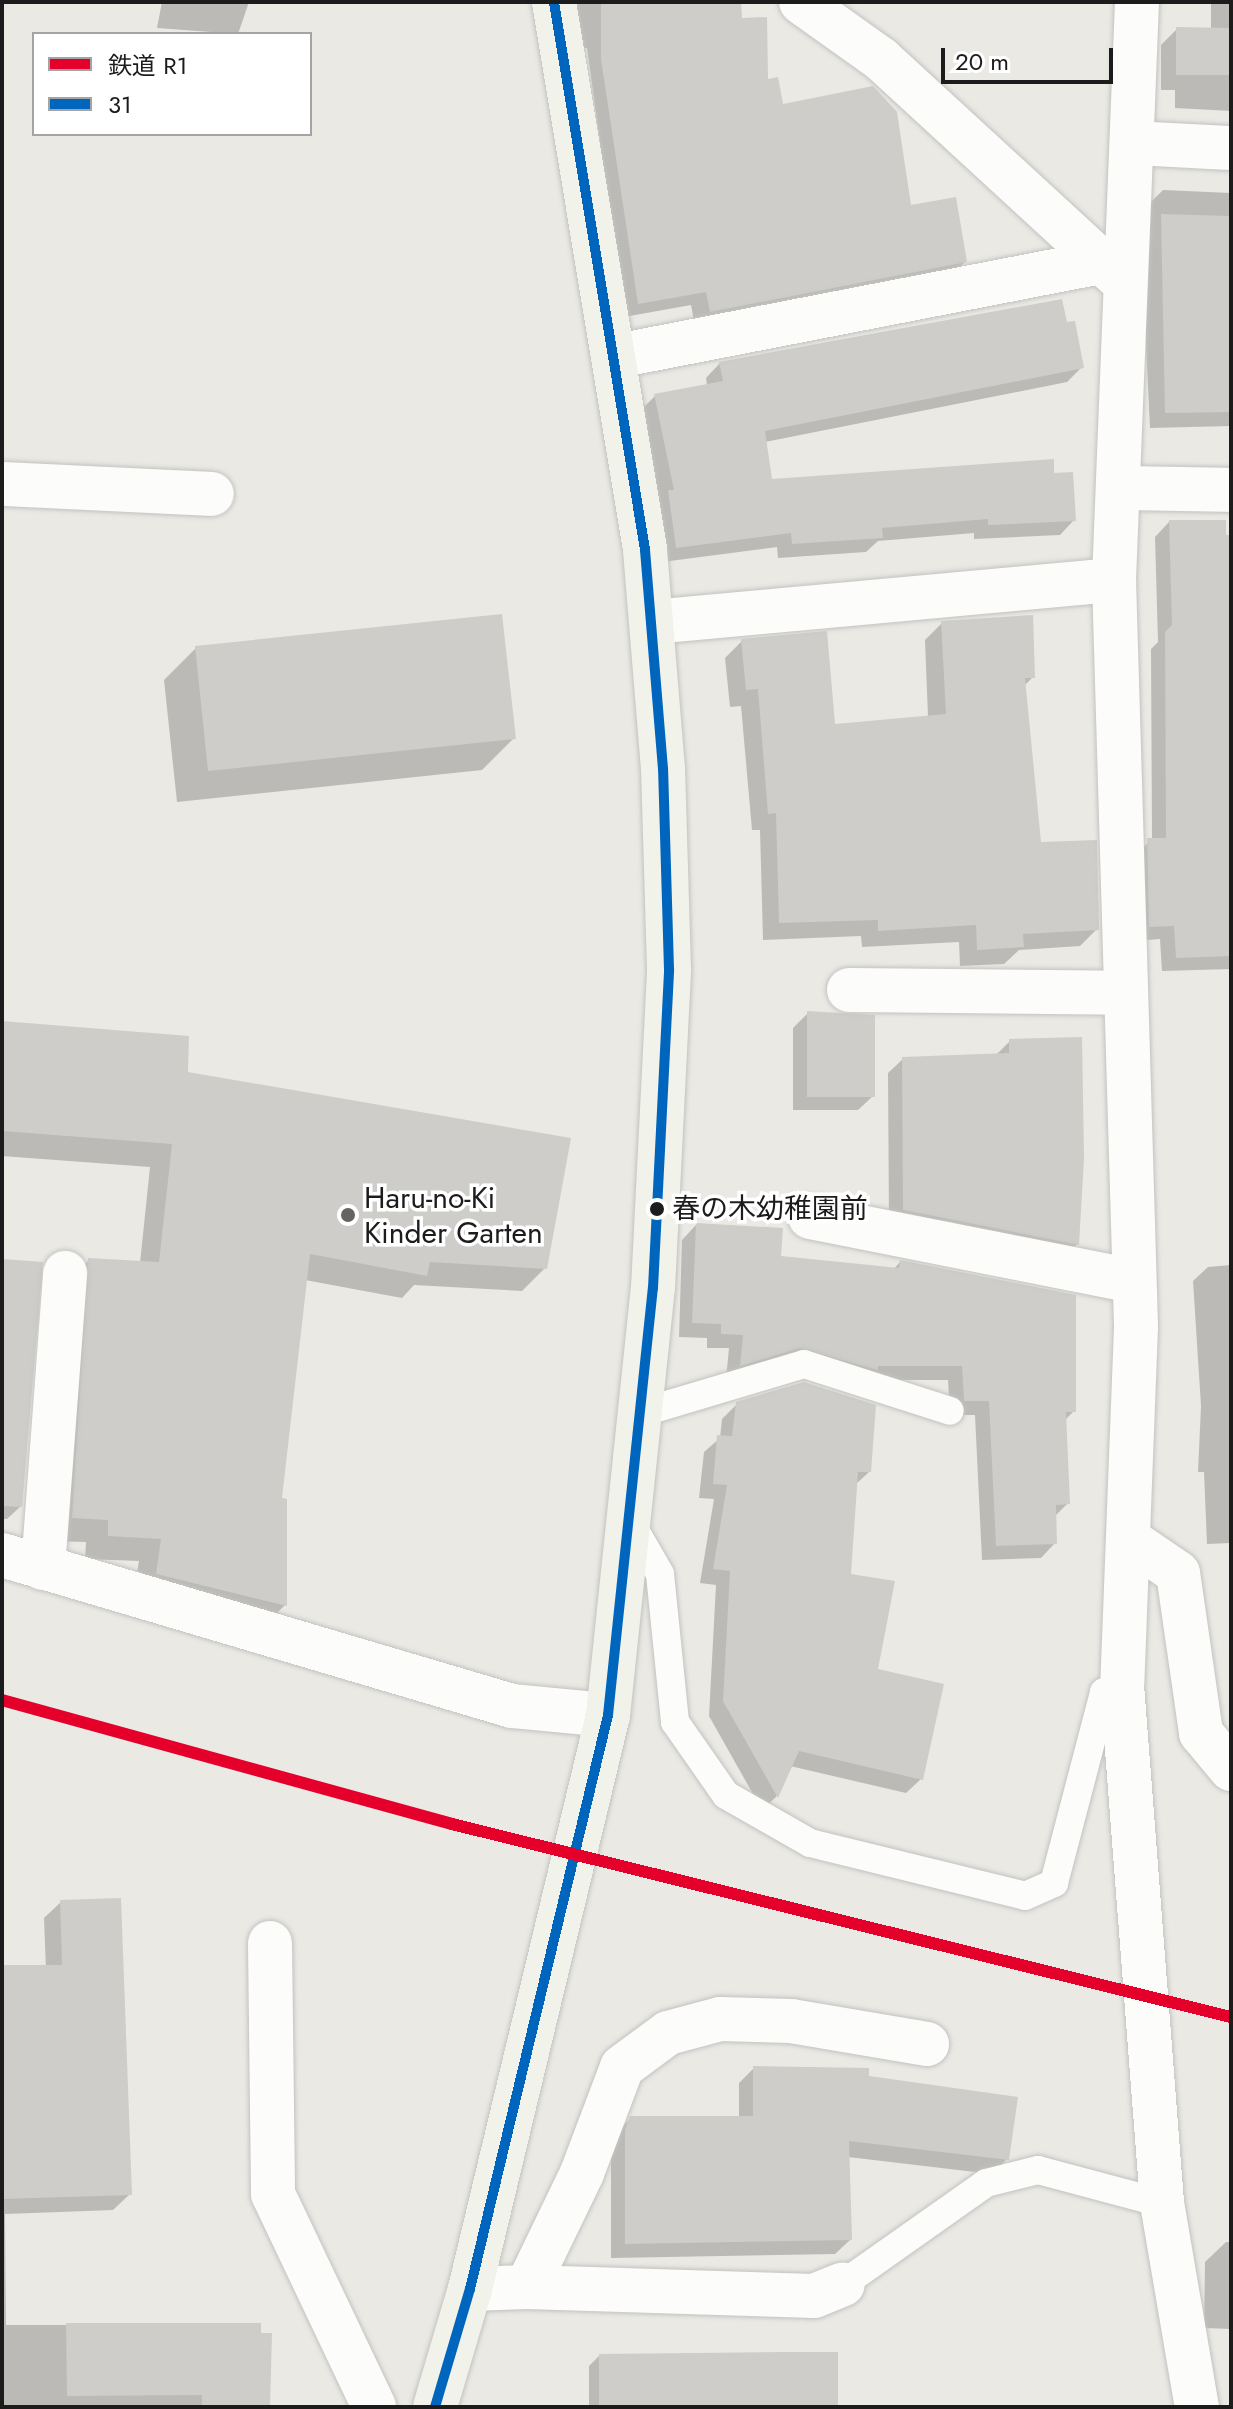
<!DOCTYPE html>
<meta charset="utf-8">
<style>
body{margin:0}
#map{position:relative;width:1233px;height:2409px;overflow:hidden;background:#eae9e4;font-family:Jost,"Noto Sans JP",sans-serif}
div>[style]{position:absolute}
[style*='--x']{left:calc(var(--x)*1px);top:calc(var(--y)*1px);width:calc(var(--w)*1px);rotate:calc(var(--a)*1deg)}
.shadow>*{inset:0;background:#0003}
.building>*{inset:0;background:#cecdc9}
.roads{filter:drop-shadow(0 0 2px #c3c2c0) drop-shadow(0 0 2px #c3c2c0)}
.service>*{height:28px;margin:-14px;padding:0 14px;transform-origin:14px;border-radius:14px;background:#fcfcfb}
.minor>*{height:44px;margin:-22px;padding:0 22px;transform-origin:22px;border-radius:22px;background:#fcfcfb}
.secondary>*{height:44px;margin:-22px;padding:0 22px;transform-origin:22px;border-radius:22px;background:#f1f2e9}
.bus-1>*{height:10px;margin:-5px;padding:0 5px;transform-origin:5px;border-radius:5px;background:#0065bd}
.rail-1>*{height:12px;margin:-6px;padding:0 6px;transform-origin:6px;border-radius:6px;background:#e4002b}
.dots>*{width:22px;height:22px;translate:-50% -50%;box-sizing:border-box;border:4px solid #fff;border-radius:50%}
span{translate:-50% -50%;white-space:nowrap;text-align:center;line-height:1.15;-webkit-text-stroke:7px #fff;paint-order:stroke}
.bus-label{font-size:28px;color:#1c1c1c}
.left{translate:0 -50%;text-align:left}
.poi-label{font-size:30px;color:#1c1c1c}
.frame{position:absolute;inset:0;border:4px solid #1c1c1c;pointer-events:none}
.legend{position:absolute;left:32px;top:32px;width:280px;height:104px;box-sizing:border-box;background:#fff;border:2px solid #a4a4a4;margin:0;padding:10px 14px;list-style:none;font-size:24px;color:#1c1c1c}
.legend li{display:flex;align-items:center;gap:16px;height:40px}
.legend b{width:40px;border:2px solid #a4a4a4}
.scale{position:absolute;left:941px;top:48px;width:172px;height:36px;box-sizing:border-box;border:4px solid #1c1c1c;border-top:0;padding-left:10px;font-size:24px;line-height:28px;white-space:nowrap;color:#1c1c1c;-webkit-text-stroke:6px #fff;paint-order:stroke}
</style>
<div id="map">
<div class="shadow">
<i style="clip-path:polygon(162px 2px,249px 2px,238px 34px,157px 28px)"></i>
<i style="clip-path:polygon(563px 2px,739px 2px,740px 20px,781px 107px,910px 207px,965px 262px,950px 276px,695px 326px,691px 305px,624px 317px,587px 48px,577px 48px)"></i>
<i style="clip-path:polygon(1211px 2px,1231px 2px,1231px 111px,1175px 108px,1175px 90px,1161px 90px,1161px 45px,1177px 29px,1211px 30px)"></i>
<i style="clip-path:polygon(1163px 190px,1231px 193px,1231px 426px,1150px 428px,1144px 302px,1147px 206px)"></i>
<i style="clip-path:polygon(1065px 324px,1082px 367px,1067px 382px,765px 442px,770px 481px,1052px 475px,1074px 520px,1060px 535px,974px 539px,974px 533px,878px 541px,866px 552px,778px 558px,777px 547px,662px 562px,640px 411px,655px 396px,707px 386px,706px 378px,720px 363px)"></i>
<i style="clip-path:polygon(1169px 522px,1231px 537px,1231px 969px,1162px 971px,1160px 939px,1135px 941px,1133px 855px,1152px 840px,1151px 649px,1158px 642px,1155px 537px)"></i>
<i style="clip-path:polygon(942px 623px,1033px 677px,1024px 686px,1039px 844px,1097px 929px,1080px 946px,1019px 950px,1004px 964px,960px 966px,959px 942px,862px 947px,861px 936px,763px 940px,760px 830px,752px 830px,741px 706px,730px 707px,725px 658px,742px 641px,833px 726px,928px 717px,925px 640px)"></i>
<i style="clip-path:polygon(196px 648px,514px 738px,482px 770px,177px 802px,164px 680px)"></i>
<i style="clip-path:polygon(808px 1013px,873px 1096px,858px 1110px,793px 1110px,793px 1028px)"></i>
<i style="clip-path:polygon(2px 1023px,186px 1074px,545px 1268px,522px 1291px,414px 1285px,402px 1298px,305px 1280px,280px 1500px,285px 1605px,262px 1628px,133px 1597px,139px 1561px,85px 1559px,86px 1542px,50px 1541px,66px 1284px,89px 1260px,140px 1263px,150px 1167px,2px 1156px)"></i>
<i style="clip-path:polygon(1010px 1041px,1077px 1244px,1062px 1258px,889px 1224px,888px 1073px,903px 1059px,995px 1056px)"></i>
<i style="clip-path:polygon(696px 1225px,779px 1257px,893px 1270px,900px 1262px,1074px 1411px,1065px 1420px,1068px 1503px,1054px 1517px,1055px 1543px,1041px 1558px,982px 1560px,975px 1415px,950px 1415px,948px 1380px,865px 1380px,784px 1361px,726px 1379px,729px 1348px,707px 1348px,707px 1338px,679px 1337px,682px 1240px)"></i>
<i style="clip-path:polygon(2px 1261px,21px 1506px,7px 1519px,2px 1519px)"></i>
<i style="clip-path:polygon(1231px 1265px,1231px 1551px,1230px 1543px,1207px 1544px,1204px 1472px,1198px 1472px,1201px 1406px,1193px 1281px,1208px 1267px)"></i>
<i style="clip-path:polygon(737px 1404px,869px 1472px,855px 1485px,849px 1576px,875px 1671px,921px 1779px,906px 1793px,790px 1766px,776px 1797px,762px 1810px,709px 1716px,716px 1585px,700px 1583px,714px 1499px,699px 1498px,704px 1452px,720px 1438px,722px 1419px)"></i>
<i style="clip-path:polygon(61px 1902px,130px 2194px,113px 2210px,5px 2214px,6px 2325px,259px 2325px,268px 2407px,2px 2407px,2px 1970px,46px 1970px,44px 1918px)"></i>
<i style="clip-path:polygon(754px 2068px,867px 2078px,1007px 2159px,992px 2174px,848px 2157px,850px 2240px,835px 2254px,611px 2258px,611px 2146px,616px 2133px,631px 2118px,739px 2118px,739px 2083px)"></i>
<i style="clip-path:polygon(1226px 2242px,1231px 2242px,1231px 2329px,1204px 2328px,1205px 2262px)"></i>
<i style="clip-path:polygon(599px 2356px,835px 2407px,589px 2407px,589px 2366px)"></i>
</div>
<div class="building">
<i style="clip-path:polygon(601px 2px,741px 2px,742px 18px,767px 17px,768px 79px,778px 77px,783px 104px,873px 86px,897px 112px,911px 205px,956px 197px,967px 262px,710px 312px,706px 292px,638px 304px,601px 59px)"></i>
<i style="clip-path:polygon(1176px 27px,1231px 28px,1231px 75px,1176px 75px)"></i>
<i style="clip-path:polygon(1161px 214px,1231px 216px,1231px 412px,1165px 413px)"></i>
<i style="clip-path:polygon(1062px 299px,1067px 322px,1075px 321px,1084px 368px,765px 431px,772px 479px,1054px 459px,1054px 473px,1073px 472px,1076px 521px,988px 525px,988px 519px,882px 528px,883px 538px,792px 544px,791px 533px,676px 548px,668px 490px,674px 490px,654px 394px,723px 381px,719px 362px)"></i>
<i style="clip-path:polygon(1169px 520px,1226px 520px,1226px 535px,1231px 535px,1231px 956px,1176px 958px,1174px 926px,1149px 927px,1147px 838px,1166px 838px,1165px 632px,1172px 625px)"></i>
<i style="clip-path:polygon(502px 614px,516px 739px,208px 771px,195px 646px)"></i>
<i style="clip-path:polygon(1033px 615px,1035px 678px,1025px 678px,1041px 842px,1097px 840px,1099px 930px,1023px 934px,1024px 947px,977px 950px,976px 925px,878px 931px,878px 920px,779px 923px,776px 813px,768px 814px,758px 689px,746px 690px,741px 639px,827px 631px,835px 724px,946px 714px,941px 621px)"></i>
<i style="clip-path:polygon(807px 1011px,875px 1015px,875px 1097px,807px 1097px)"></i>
<i style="clip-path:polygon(2px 1021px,189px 1036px,188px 1072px,571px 1138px,547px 1269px,430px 1262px,427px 1276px,310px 1254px,282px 1498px,287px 1499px,287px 1606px,156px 1574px,161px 1539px,108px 1536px,108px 1520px,72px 1518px,88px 1258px,159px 1262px,172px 1144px,2px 1131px)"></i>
<i style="clip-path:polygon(1082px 1037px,1084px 1158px,1079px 1245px,903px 1210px,902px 1057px,1009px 1053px,1009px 1039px)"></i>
<i style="clip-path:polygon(696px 1223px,783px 1228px,781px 1256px,899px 1268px,900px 1260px,1076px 1295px,1076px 1412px,1066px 1412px,1070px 1504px,1056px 1505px,1057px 1544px,996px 1546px,989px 1401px,964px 1401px,962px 1366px,878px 1366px,878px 1370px,800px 1348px,740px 1366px,743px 1335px,721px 1334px,721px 1324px,692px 1323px)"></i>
<i style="clip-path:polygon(2px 1259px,43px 1262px,22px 1507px,2px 1506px)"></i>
<i style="clip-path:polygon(804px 1382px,876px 1405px,871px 1472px,858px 1472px,851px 1574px,895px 1581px,878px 1669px,944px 1684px,923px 1780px,799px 1751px,778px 1798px,723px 1701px,730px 1571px,713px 1569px,727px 1485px,713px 1484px,717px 1435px,732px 1436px,736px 1402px)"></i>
<i style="clip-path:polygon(121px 1898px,132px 2195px,2px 2199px,2px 1965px,62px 1965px,60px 1900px)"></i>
<i style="clip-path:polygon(753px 2066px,869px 2068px,869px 2076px,1018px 2097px,1009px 2160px,849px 2141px,852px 2240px,625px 2244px,625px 2130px,630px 2116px,753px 2116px)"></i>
<i style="clip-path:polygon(66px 2323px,261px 2323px,261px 2333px,272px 2333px,270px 2407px,202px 2407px,202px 2395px,67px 2396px)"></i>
<i style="clip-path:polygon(786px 2352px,838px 2352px,838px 2407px,599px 2407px,599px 2354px)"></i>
</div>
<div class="roads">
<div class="service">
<i style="--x:640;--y:1413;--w:171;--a:-16.6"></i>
<i style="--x:804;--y:1364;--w:153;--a:17.8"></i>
<i style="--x:629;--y:1520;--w:62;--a:60.1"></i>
<i style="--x:660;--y:1574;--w:149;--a:84.2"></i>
<i style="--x:675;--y:1722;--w:89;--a:55.1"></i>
<i style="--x:726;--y:1795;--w:97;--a:29.7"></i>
<i style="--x:810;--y:1843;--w:221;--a:13.8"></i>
<i style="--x:1025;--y:1896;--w:32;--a:-24"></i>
<i style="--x:1054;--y:1883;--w:197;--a:-75.3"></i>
<i style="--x:1104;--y:1692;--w:19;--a:-21"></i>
<i style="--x:843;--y:2284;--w:175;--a:-35.2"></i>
<i style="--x:986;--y:2183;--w:54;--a:-14"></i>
<i style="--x:1038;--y:2170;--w:128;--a:14.9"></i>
</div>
<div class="minor">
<i style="--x:801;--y:2;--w:98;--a:35.5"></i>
<i style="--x:881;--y:59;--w:319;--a:42.6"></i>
<i style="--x:1137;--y:2;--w:578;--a:92.28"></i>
<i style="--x:1114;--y:580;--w:747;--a:88.31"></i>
<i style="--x:1136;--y:1327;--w:358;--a:92.2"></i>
<i style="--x:1122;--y:1685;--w:520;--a:85.58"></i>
<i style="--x:1162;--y:2203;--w:207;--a:80.3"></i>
<i style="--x:1134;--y:143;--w:97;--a:3"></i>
<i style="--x:617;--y:356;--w:492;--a:-11"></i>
<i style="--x:2;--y:484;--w:210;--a:2.7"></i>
<i style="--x:1118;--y:488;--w:113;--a:1"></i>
<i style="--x:652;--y:622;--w:464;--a:-5.2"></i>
<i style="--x:849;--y:990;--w:276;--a:0.6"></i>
<i style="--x:810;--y:1217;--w:330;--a:11.2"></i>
<i style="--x:1128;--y:1539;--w:60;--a:34.2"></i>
<i style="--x:1178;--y:1573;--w:162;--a:81.8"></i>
<i style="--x:1201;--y:1733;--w:47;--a:50.2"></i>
<i style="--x:2;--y:1555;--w:532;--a:16.49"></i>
<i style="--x:512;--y:1706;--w:96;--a:5.4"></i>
<i style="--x:43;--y:1568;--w:296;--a:-85.7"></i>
<i style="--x:270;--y:1943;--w:251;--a:89.3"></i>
<i style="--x:273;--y:2194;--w:236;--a:64.6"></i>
<i style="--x:527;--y:2287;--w:287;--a:1.8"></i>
<i style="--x:814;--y:2296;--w:31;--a:-22"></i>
<i style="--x:470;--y:2289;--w:57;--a:-2"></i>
<i style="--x:527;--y:2287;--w:127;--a:-64.2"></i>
<i style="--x:582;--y:2173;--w:113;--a:-69.3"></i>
<i style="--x:622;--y:2067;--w:57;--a:-36.5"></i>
<i style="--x:668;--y:2033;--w:54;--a:-15.1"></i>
<i style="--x:720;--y:2019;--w:71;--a:1.6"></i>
<i style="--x:791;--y:2021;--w:138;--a:9.6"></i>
</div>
<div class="secondary">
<i style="--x:435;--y:2407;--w:123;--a:-73.5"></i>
<i style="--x:470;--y:2289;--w:590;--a:-76.48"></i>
<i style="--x:608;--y:1715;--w:429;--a:-84"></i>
<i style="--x:653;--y:1288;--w:319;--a:-87.1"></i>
<i style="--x:669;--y:969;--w:200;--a:-91.7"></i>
<i style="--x:663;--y:769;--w:221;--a:-94.7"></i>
<i style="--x:645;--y:549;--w:555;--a:-99.45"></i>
</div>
</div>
<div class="bus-1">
<i style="--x:435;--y:2407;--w:123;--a:-73.5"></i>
<i style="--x:470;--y:2289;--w:590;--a:-76.48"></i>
<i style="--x:608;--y:1715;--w:429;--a:-84"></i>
<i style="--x:653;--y:1288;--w:319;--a:-87.1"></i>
<i style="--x:669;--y:969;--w:200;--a:-91.7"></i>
<i style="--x:663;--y:769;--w:221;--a:-94.7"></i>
<i style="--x:645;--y:549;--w:555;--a:-99.45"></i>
</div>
<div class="rail-1">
<i style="--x:2;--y:1700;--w:467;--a:15.4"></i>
<i style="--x:452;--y:1824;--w:803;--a:13.92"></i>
</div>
<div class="dots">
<i style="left:657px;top:1209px;background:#1c1c1c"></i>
<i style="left:348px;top:1215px;background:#646462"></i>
</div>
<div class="bus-label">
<span class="left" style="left:672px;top:1209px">春の木幼稚園前</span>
</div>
<div class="poi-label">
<span class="left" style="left:364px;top:1215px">Haru-no-Ki<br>Kinder Garten</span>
</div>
<div class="frame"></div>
<ul class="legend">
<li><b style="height:10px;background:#e4002b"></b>鉄道 R1</li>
<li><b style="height:10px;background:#0065bd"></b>31</li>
</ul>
<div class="scale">20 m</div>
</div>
